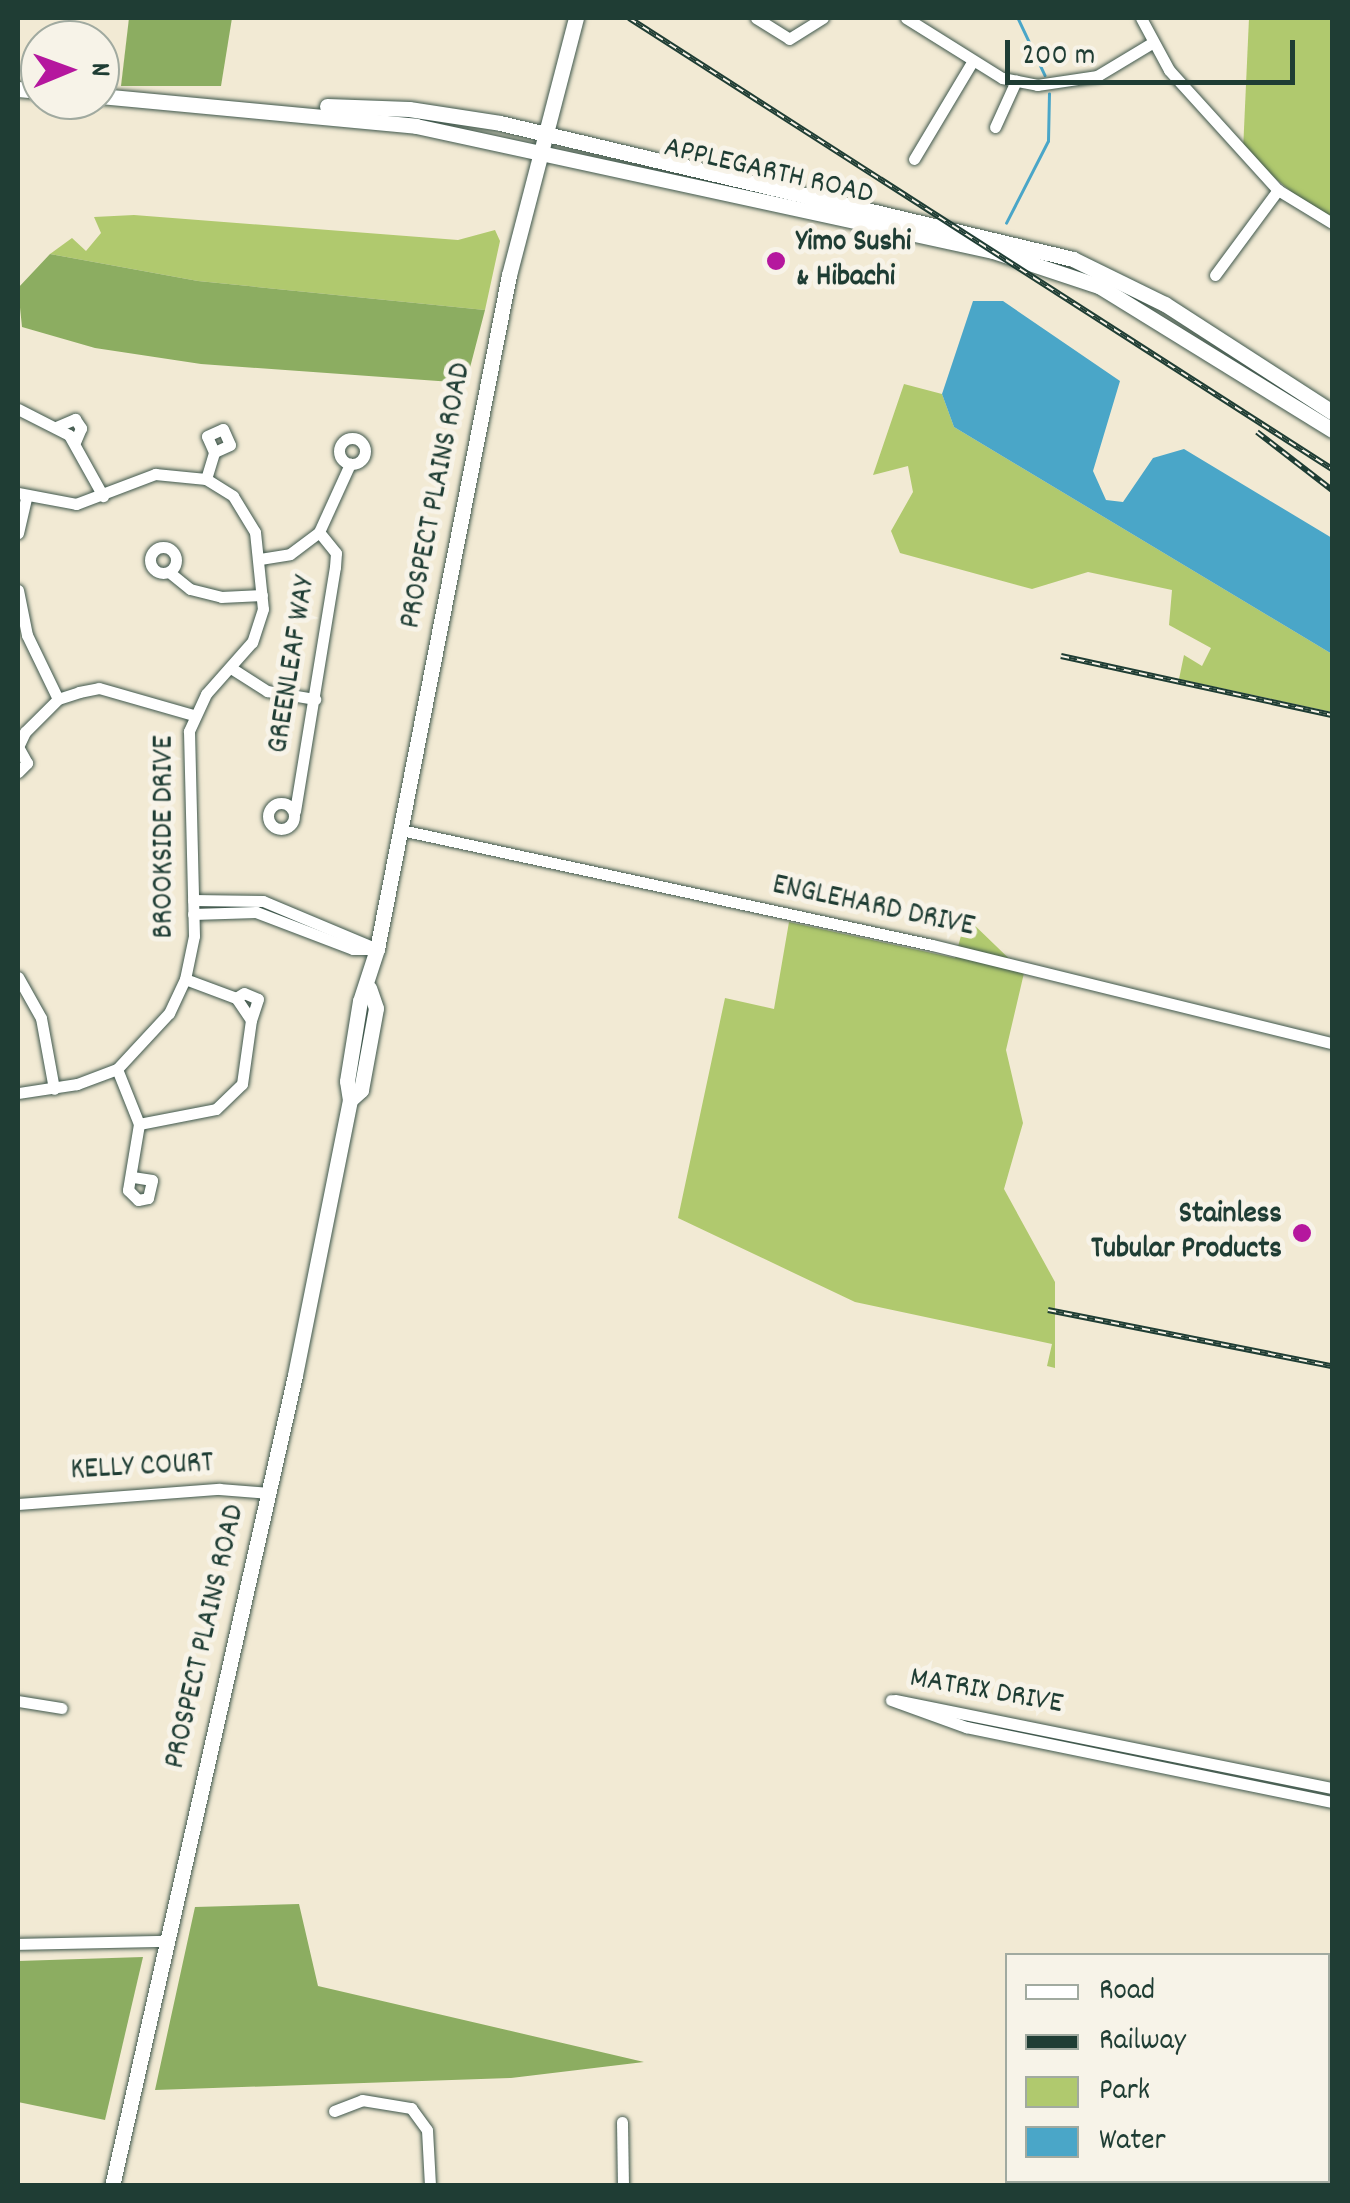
<!DOCTYPE html>
<style>
body{margin:0}
#map{position:relative;width:1350px;height:2203px;overflow:hidden;background:#f2ead4;font-family:Dekko,sans-serif}
div>[style]{position:absolute}
[style*='--x']{left:calc(var(--x)*1px);top:calc(var(--y)*1px);width:calc(var(--w)*1px);rotate:calc(var(--a)*1deg)}
.green>*{inset:0;background:#b0c96e}
.forest>*{inset:0;background:#8cad61}
.water>*{inset:0;background:#4aa6c8}
.stream>*{height:2.5px;margin:-1.25px;padding:0 1.25px;transform-origin:1.25px;border-radius:1.25px;background:#4aa6c8}
.roads{filter:drop-shadow(0 0 2px #3f574c) drop-shadow(0 0 2px #3f574c)}
.street>*{height:11px;margin:-5.5px;padding:0 5.5px;transform-origin:5.5px;border-radius:5.5px;background:#fff}
.street>.ring{margin:-5.5px;padding:0;box-sizing:content-box;background:none;border:11px solid #fff;border-radius:50%}
.secondary>*{height:15px;margin:-7.5px;padding:0 7.5px;transform-origin:7.5px;border-radius:7.5px;background:#fff}
.rail>*{height:6px;margin-top:-3px;transform-origin:0;background:repeating-linear-gradient(90deg,#f7f3e8 0 8px,#1f3d34 0 16px);box-sizing:border-box;border-block:2px solid #1f3d34}
.dots>*{width:28px;height:28px;translate:-50% -50%;box-sizing:border-box;border:5px solid #f7f3e8;border-radius:50%}
span{translate:-50% -50%;white-space:nowrap;text-align:center;line-height:1.15;-webkit-text-stroke:10px #f7f3e8;paint-order:stroke}
.street-label{font-size:30px;color:#1f3d34}
.poi-label{font-size:30px;color:#1f3d34;font-weight:700}
.left{translate:0 -50%;text-align:left}
.right{translate:-100% -50%;text-align:right}
.frame{position:absolute;inset:0;border:20px solid #1f3d34;pointer-events:none}
.legend{position:absolute;left:1005px;top:1953px;width:325px;height:230px;box-sizing:border-box;background:#f7f3e8;border:2px solid #a1aaa0;margin:0;padding:12px 18px;list-style:none;font-size:30px;color:#1f3d34}
.legend li{display:flex;align-items:center;gap:20px;height:50px}
.legend b{width:50px;border:2px solid #a1aaa0}
.north{position:absolute;left:20px;top:20px;width:100px;height:100px;box-sizing:border-box;background:#f7f3e8;border:2px solid #a1aaa0;border-radius:50%;rotate:89deg;font-size:28px;font-weight:700;line-height:40px;text-align:center;color:#1f3d34}
.north::after{content:'';display:block;margin:auto;width:35px;height:45px;background:#b5179e;clip-path:polygon(50% 0,100% 100%,50% 72%,0 100%)}
.scale{position:absolute;left:1005px;top:40px;width:290px;height:45px;box-sizing:border-box;border:5px solid #1f3d34;border-top:0;padding-left:12px;font-size:30px;line-height:35px;white-space:nowrap;color:#1f3d34;-webkit-text-stroke:8px #f7f3e8;paint-order:stroke}
</style>
<div id="map">
<div class="green">
<i style="clip-path:polygon(1249px 18px,1332px 18px,1332px 226px,1243px 151px)"></i>
<i style="clip-path:polygon(134px 215px,458px 240px,495px 230px,500px 241px,485px 310px,198px 281px,50px 254px,72px 238px,86px 251px,101px 233px,94px 217px)"></i>
<i style="clip-path:polygon(904px 384px,942px 394px,954px 427px,1332px 654px,1332px 712px,1179px 679px,1184px 655px,1202px 666px,1211px 648px,1169px 625px,1172px 590px,1088px 572px,1032px 589px,900px 553px,891px 531px,913px 492px,908px 466px,873px 475px)"></i>
<i style="clip-path:polygon(966px 917px,1024px 973px,1006px 1050px,1023px 1123px,1004px 1189px,1055px 1282px,1055px 1368px,1047px 1366px,1052px 1344px,855px 1302px,678px 1218px,725px 998px,774px 1009px,789px 922px,955px 958px)"></i>
</div>
<div class="forest">
<i style="clip-path:polygon(129px 18px,232px 18px,221px 86px,121px 86px)"></i>
<i style="clip-path:polygon(50px 254px,198px 281px,485px 310px,466px 383px,201px 364px,95px 348px,22px 327px,18px 288px)"></i>
<i style="clip-path:polygon(299px 1904px,318px 1986px,644px 2062px,511px 2078px,155px 2090px,195px 1907px)"></i>
<i style="clip-path:polygon(143px 1957px,105px 2120px,18px 2102px,18px 1961px)"></i>
</div>
<div class="water">
<i style="clip-path:polygon(973px 301px,1003px 301px,1120px 381px,1093px 471px,1106px 500px,1123px 502px,1153px 458px,1184px 449px,1332px 538px,1332px 654px,954px 427px,942px 394px)"></i>
</div>
<div class="stream">
<i style="--x:1018;--y:18;--w:63;--a:64.7"></i>
<i style="--x:1006;--y:223;--w:92;--a:-62.9"></i>
<i style="--x:1048;--y:141;--w:47;--a:-88.8"></i>
</div>
<div class="roads">
<div class="street">
<i style="--x:756;--y:18;--w:39;--a:32"></i>
<i style="--x:789;--y:39;--w:40;--a:-32"></i>
<i style="--x:906;--y:18;--w:113;--a:32"></i>
<i style="--x:1002;--y:78;--w:36;--a:11"></i>
<i style="--x:1037;--y:85;--w:61;--a:-8.5"></i>
<i style="--x:1097;--y:76;--w:64;--a:-31"></i>
<i style="--x:1141;--y:18;--w:59;--a:61.7"></i>
<i style="--x:1169;--y:70;--w:162;--a:47.8"></i>
<i style="--x:1278;--y:190;--w:63;--a:31.4"></i>
<i style="--x:995;--y:127;--w:51;--a:-65.5"></i>
<i style="--x:914;--y:159;--w:113;--a:-59.1"></i>
<i style="--x:1215;--y:275;--w:106;--a:-53.5"></i>
<i style="--x:18;--y:409;--w:57;--a:27"></i>
<i style="--x:69;--y:435;--w:70;--a:60.9"></i>
<i style="--x:56;--y:427;--w:21;--a:-23"></i>
<i style="--x:75;--y:419;--w:11;--a:56"></i>
<i style="--x:81;--y:428;--w:15;--a:113"></i>
<i class="ring" style="left:339px;top:438px;width:15px;height:15px"></i>
<i style="--x:206;--y:479;--w:28;--a:-73"></i>
<i style="--x:214;--y:452;--w:17;--a:-114"></i>
<i style="--x:207;--y:436;--w:17;--a:-24"></i>
<i style="--x:223;--y:429;--w:17;--a:66"></i>
<i style="--x:230;--y:445;--w:17;--a:156"></i>
<i style="--x:18;--y:493;--w:59;--a:10.7"></i>
<i style="--x:76;--y:504;--w:85;--a:-20.8"></i>
<i style="--x:155;--y:474;--w:51;--a:5.6"></i>
<i style="--x:206;--y:479;--w:32;--a:32"></i>
<i style="--x:233;--y:496;--w:42;--a:58.6"></i>
<i style="--x:255;--y:532;--w:77;--a:84.1"></i>
<i style="--x:263;--y:609;--w:35;--a:108"></i>
<i style="--x:252;--y:642;--w:69;--a:131.5"></i>
<i style="--x:206;--y:694;--w:41;--a:114.7"></i>
<i style="--x:189;--y:731;--w:205;--a:88.6"></i>
<i style="--x:194;--y:936;--w:44;--a:101.8"></i>
<i style="--x:185;--y:979;--w:38;--a:115"></i>
<i style="--x:169;--y:1013;--w:76;--a:132.9"></i>
<i style="--x:117;--y:1069;--w:43;--a:159.4"></i>
<i style="--x:77;--y:1084;--w:60;--a:171.3"></i>
<i style="--x:18;--y:533;--w:37;--a:-77"></i>
<i class="ring" style="left:150px;top:547px;width:15px;height:15px"></i>
<i style="--x:260;--y:559;--w:30;--a:-9"></i>
<i style="--x:290;--y:554;--w:36;--a:-37"></i>
<i style="--x:319;--y:532;--w:75;--a:-65.5"></i>
<i style="--x:169;--y:572;--w:27;--a:39"></i>
<i style="--x:190;--y:589;--w:32;--a:14"></i>
<i style="--x:221;--y:597;--w:41;--a:-2.8"></i>
<i style="--x:18;--y:590;--w:46;--a:78.7"></i>
<i style="--x:27;--y:635;--w:71;--a:64.2"></i>
<i style="--x:231;--y:668;--w:43;--a:32.6"></i>
<i style="--x:267;--y:691;--w:49;--a:9.5"></i>
<i style="--x:18;--y:772;--w:13;--a:-45"></i>
<i style="--x:27;--y:763;--w:18;--a:-119"></i>
<i style="--x:18;--y:747;--w:17;--a:-65"></i>
<i style="--x:25;--y:732;--w:47;--a:-45"></i>
<i style="--x:58;--y:699;--w:22;--a:-18"></i>
<i style="--x:79;--y:692;--w:20;--a:-11"></i>
<i style="--x:99;--y:688;--w:98;--a:16"></i>
<i class="ring" style="left:268px;top:803px;width:15px;height:15px"></i>
<i style="--x:295;--y:811;--w:247;--a:-80.7"></i>
<i style="--x:335;--y:567;--w:14;--a:-86"></i>
<i style="--x:336;--y:553;--w:27;--a:-129"></i>
<i style="--x:401;--y:830;--w:543;--a:12.22"></i>
<i style="--x:932;--y:945;--w:412;--a:13.8"></i>
<i style="--x:193;--y:900;--w:70;--a:0.8"></i>
<i style="--x:263;--y:901;--w:124;--a:22.8"></i>
<i style="--x:193;--y:914;--w:63;--a:-1.8"></i>
<i style="--x:256;--y:912;--w:104;--a:20.9"></i>
<i style="--x:353;--y:949;--w:24;--a:0"></i>
<i style="--x:18;--y:977;--w:47;--a:60.7"></i>
<i style="--x:41;--y:1018;--w:72;--a:79.6"></i>
<i style="--x:236;--y:998;--w:9;--a:-32"></i>
<i style="--x:244;--y:993;--w:15;--a:23"></i>
<i style="--x:258;--y:999;--w:22;--a:108"></i>
<i style="--x:117;--y:1069;--w:59;--a:68.2"></i>
<i style="--x:139;--y:1124;--w:67;--a:99.5"></i>
<i style="--x:128;--y:1190;--w:14;--a:45"></i>
<i style="--x:138;--y:1200;--w:10;--a:-11"></i>
<i style="--x:148;--y:1198;--w:18;--a:-77"></i>
<i style="--x:152;--y:1180;--w:20;--a:-171"></i>
<i style="--x:139;--y:1124;--w:78;--a:-11"></i>
<i style="--x:216;--y:1109;--w:36;--a:-44"></i>
<i style="--x:242;--y:1084;--w:65;--a:-82"></i>
<i style="--x:251;--y:1020;--w:27;--a:-124"></i>
<i style="--x:236;--y:998;--w:54;--a:-159.6"></i>
<i style="--x:18;--y:1504;--w:202;--a:-4.3"></i>
<i style="--x:219;--y:1489;--w:51;--a:4.5"></i>
<i style="--x:891;--y:1700;--w:80;--a:19.8"></i>
<i style="--x:966;--y:1727;--w:374;--a:11.6"></i>
<i style="--x:895;--y:1700;--w:446;--a:11.4"></i>
<i style="--x:18;--y:1701;--w:44;--a:9.2"></i>
<i style="--x:18;--y:1944;--w:145;--a:-1.2"></i>
<i style="--x:334;--y:2111;--w:30;--a:-21"></i>
<i style="--x:362;--y:2100;--w:50;--a:9.3"></i>
<i style="--x:411;--y:2108;--w:27;--a:54"></i>
<i style="--x:427;--y:2130;--w:56;--a:86.9"></i>
<i style="--x:622;--y:2122;--w:64;--a:89.1"></i>
</div>
<div class="secondary">
<i style="--x:18;--y:89;--w:22;--a:5"></i>
<i style="--x:100;--y:96;--w:317;--a:5.4"></i>
<i style="--x:416;--y:126;--w:590;--a:12.22"></i>
<i style="--x:993;--y:251;--w:112;--a:18.3"></i>
<i style="--x:1099;--y:286;--w:274;--a:31.7"></i>
<i style="--x:327;--y:106;--w:82;--a:2.1"></i>
<i style="--x:409;--y:109;--w:92;--a:8.7"></i>
<i style="--x:500;--y:123;--w:589;--a:13.35"></i>
<i style="--x:1073;--y:259;--w:102;--a:26.1"></i>
<i style="--x:1165;--y:304;--w:199;--a:32.9"></i>
<i style="--x:350;--y:1100;--w:15;--a:-42"></i>
<i style="--x:361;--y:1090;--w:83;--a:-79.6"></i>
<i style="--x:376;--y:1008;--w:21;--a:-109"></i>
<i style="--x:112;--y:2186;--w:831;--a:-77.28"></i>
<i style="--x:295;--y:1375;--w:280;--a:-78.7"></i>
<i style="--x:350;--y:1100;--w:19;--a:-99"></i>
<i style="--x:347;--y:1081;--w:81;--a:-80.8"></i>
<i style="--x:360;--y:1001;--w:55;--a:-71.9"></i>
<i style="--x:377;--y:949;--w:687;--a:-78.92"></i>
<i style="--x:509;--y:275;--w:266;--a:-75.4"></i>
</div>
</div>
<div class="rail">
<i style="--x:629;--y:18;--w:835;--a:32.68"></i>
<i style="--x:1257;--y:432;--w:95;--a:37.7"></i>
<i style="--x:1061;--y:656;--w:277;--a:12.3"></i>
<i style="--x:1048;--y:1310;--w:289;--a:11.2"></i>
</div>
<div class="dots">
<i style="left:776px;top:261px;background:#b5179e"></i>
<i style="left:1302px;top:1233px;background:#b5179e"></i>
</div>
<div class="street-label">
<span style="left:768px;top:173px;rotate:13deg">APPLEGARTH ROAD</span>
<span style="left:438px;top:496px;rotate:-79deg">PROSPECT PLAINS ROAD</span>
<span style="left:294px;top:665px;rotate:-81deg">GREENLEAF WAY</span>
<span style="left:166px;top:837px;rotate:-90deg">BROOKSIDE DRIVE</span>
<span style="left:873px;top:908px;rotate:12deg">ENGLEHARD DRIVE</span>
<span style="left:142px;top:1469px;rotate:-3deg">KELLY COURT</span>
<span style="left:207px;top:1637px;rotate:-77deg">PROSPECT PLAINS ROAD</span>
<span style="left:986px;top:1693px;rotate:10deg">MATRIX DRIVE</span>
</div>
<div class="poi-label">
<span class="left" style="left:796px;top:261px">Yimo Sushi<br>&amp; Hibachi</span>
<span class="right" style="left:1282px;top:1233px">Stainless<br>Tubular Products</span>
</div>
<div class="frame"></div>
<ul class="legend">
<li><b style="height:12px;background:#fff"></b>Road</li>
<li><b style="height:12px;background:#1f3d34"></b>Railway</li>
<li><b style="height:28px;background:#b0c96e"></b>Park</li>
<li><b style="height:28px;background:#4aa6c8"></b>Water</li>
</ul>
<div class="north">N</div>
<div class="scale">200 m</div>
</div>
